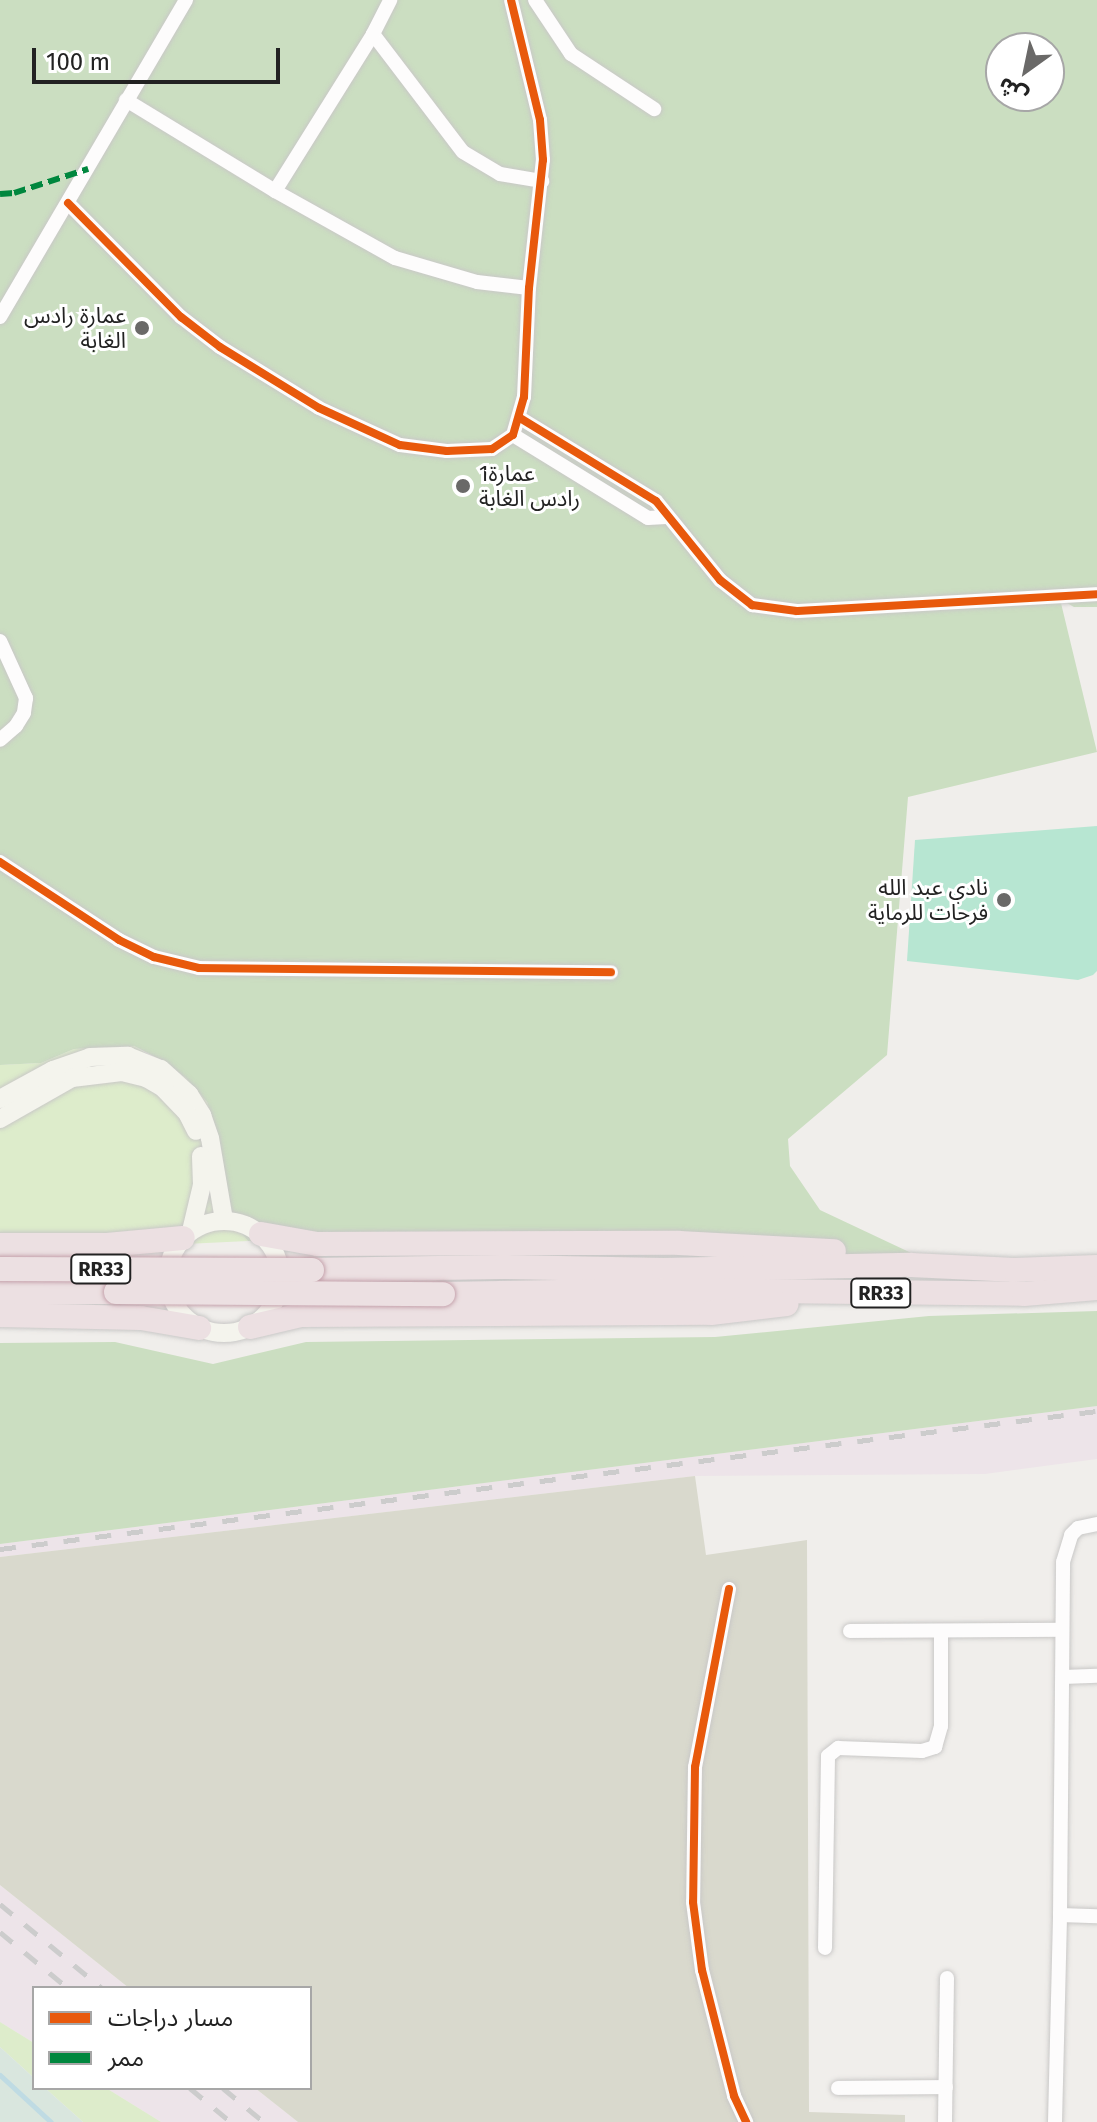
<!DOCTYPE html>
<meta charset="utf-8">
<style>
body{margin:0}
#map{position:relative;width:1097px;height:2122px;overflow:hidden;background:#f0eeeb;font-family:"Fira Sans","Noto Sans Arabic",sans-serif}
div>[style]{position:absolute}
[style*='--x']{left:calc(var(--x)*1px);top:calc(var(--y)*1px);width:calc(var(--w)*1px);rotate:calc(var(--a)*1deg)}
.industrial>*{inset:0;background:#ede4e9}
.construction>*{inset:0;background:#d9d9cd}
.grass>*{inset:0;background:#ddeccb}
.forest>*{inset:0;background:#cbdec1}
.wetland>*{inset:0;background:#d9e6de}
.pitch>*{inset:0;background:#b7e6d2}
.stream>*{height:5px;margin:-2.5px;padding:0 2.5px;transform-origin:2.5px;border-radius:2.5px;background:#bfdbe3}
.roads{filter:drop-shadow(0 0 2px #c9c8c7) drop-shadow(0 0 2px #c9c8c7)}
.street>*{height:14px;margin:-7px;padding:0 7px;transform-origin:7px;border-radius:7px;background:#fdfcfc}
.secondary>*{height:18px;margin:-9px;padding:0 9px;transform-origin:9px;border-radius:9px;background:#f4f4ed}
.secondary>.ring{margin:-9px;padding:0;box-sizing:content-box;background:none;border:18px solid #f4f4ed;border-radius:50%}
.highway>*{height:24px;margin:-12px;padding:0 12px;transform-origin:12px;border-radius:12px;background:#ece0e2}
.rail>*{height:5px;margin-top:-2.5px;transform-origin:0;background:repeating-linear-gradient(90deg,#ccc 0 16px,transparent 0 32px)}
.bridges{filter:drop-shadow(0 0 2px #c5a2ac) drop-shadow(0 0 2px #c5a2ac)}
.highway-bridge>*{height:24px;margin:-12px;padding:0 12px;transform-origin:12px;border-radius:12px;background:#ece0e2}
.quiet>*{height:6px;margin-top:-3px;transform-origin:0;background:repeating-linear-gradient(90deg,#00873e 0 12px,transparent 0 18px)}
.cycleway>*{height:8px;margin:-4px;padding:0 4px;transform-origin:4px;border-radius:4px;background:#e8590c}
.dots>*{width:22px;height:22px;translate:-50% -50%;box-sizing:border-box;border:4px solid #fff;border-radius:50%}
span{translate:-50% -50%;white-space:nowrap;text-align:center;line-height:1.15;-webkit-text-stroke:6px #fff;paint-order:stroke}
.shield-label span{padding:2px 6px;background:#fff;border:2px solid;border-radius:6px;-webkit-text-stroke-width:0}
.shield-label{font-size:20px;color:#222;font-weight:700}
.poi-label{font-size:22px;color:#222}
.right{translate:-100% -50%;text-align:right}
.left{translate:0 -50%;text-align:left}
.legend{position:absolute;left:32px;top:1986px;width:280px;height:104px;box-sizing:border-box;background:#fff;border:2px solid #a7a7a7;margin:0;padding:10px 14px;list-style:none;font-size:24px;color:#222}
.legend li{display:flex;align-items:center;gap:16px;height:40px}
.legend b{width:40px;border:2px solid #a7a7a7}
.north{position:absolute;left:985px;top:32px;width:80px;height:80px;box-sizing:border-box;background:#fff;border:2px solid #a7a7a7;border-radius:50%;rotate:213deg;font-size:22px;font-weight:700;line-height:32px;text-align:center;color:#222}
.north::after{content:'';display:block;margin:auto;width:28px;height:36px;background:#6a6968;clip-path:polygon(50% 0,100% 100%,50% 72%,0 100%)}
.scale{position:absolute;left:32px;top:48px;width:248px;height:36px;box-sizing:border-box;border:4px solid #222;border-top:0;padding-left:10px;font-size:24px;line-height:28px;white-space:nowrap;color:#222;-webkit-text-stroke:6px #fff;paint-order:stroke}
</style>
<div id="map">
<div class="industrial">
<i style="clip-path:polygon(1097px 1406px,1097px 1459px,985px 1474px,695px 1476px,0 1557px,0 1544px)"></i>
<i style="clip-path:polygon(0 1885px,129px 1988px,34px 1988px,34px 2043px,0 2022px)"></i>
<i style="clip-path:polygon(106px 2088px,255px 2088px,298px 2122px,161px 2122px)"></i>
</div>
<div class="construction">
<i style="clip-path:polygon(695px 1476px,706px 1555px,807px 1540px,809px 2112px,905px 2115px,905px 2122px,298px 2122px,255px 2088px,310px 2088px,310px 1988px,129px 1988px,0 1885px,0 1557px)"></i>
</div>
<div class="grass">
<i style="clip-path:polygon(134px 1046px,186px 1078px,207px 1102px,217px 1131px,233px 1223px,248px 1241px,60px 1250px,0 1259px,0 1065px,41px 1063px,74px 1049px)"></i>
<i style="clip-path:polygon(0 2022px,34px 2043px,34px 2078px,0 2047px)"></i>
<i style="clip-path:polygon(45px 2088px,106px 2088px,161px 2122px,83px 2122px)"></i>
</div>
<div class="forest">
<i style="clip-path:polygon(evenodd,0 0,1097px 0,1097px 607px,1074px 607px,1060px 599px,1097px 752px,908px 797px,887px 1055px,788px 1139px,790px 1166px,820px 1210px,924px 1259px,714px 1247px,248px 1241px,233px 1223px,217px 1131px,207px 1102px,186px 1078px,163px 1061px,134px 1046px,74px 1049px,41px 1063px,0 1065px,0 0,1001px 48px,1049px 48px,1049px 96px,1001px 96px,1001px 48px)"></i>
<i style="clip-path:polygon(1097px 1311px,1097px 1406px,0 1544px,0 1343px,115px 1342px,213px 1364px,306px 1342px,715px 1337px,929px 1316px)"></i>
</div>
<div class="wetland">
<i style="clip-path:polygon(0 2047px,34px 2078px,34px 2088px,45px 2088px,83px 2122px,0 2122px)"></i>
</div>
<div class="pitch">
<i style="clip-path:polygon(1097px 826px,1097px 971px,1093px 975px,1078px 980px,907px 961px,915px 840px)"></i>
</div>
<div class="stream">
<i style="--x:0;--y:2075;--w:69;--a:42.7"></i>
</div>
<div class="roads">
<div class="street">
<i style="--x:535;--y:0;--w:65;--a:56.3"></i>
<i style="--x:571;--y:54;--w:100;--a:33.5"></i>
<i style="--x:373;--y:34;--w:148;--a:52.7"></i>
<i style="--x:463;--y:152;--w:43;--a:30.7"></i>
<i style="--x:500;--y:174;--w:43;--a:9.5"></i>
<i style="--x:126;--y:100;--w:175;--a:31.4"></i>
<i style="--x:275;--y:191;--w:137;--a:29.2"></i>
<i style="--x:395;--y:258;--w:85;--a:16.3"></i>
<i style="--x:477;--y:282;--w:52;--a:6.6"></i>
<i style="--x:275;--y:191;--w:185;--a:-58"></i>
<i style="--x:373;--y:34;--w:38;--a:-63"></i>
<i style="--x:68;--y:203;--w:161;--a:45.3"></i>
<i style="--x:181;--y:317;--w:49;--a:37.6"></i>
<i style="--x:220;--y:347;--w:116;--a:31.6"></i>
<i style="--x:319;--y:408;--w:89;--a:24.6"></i>
<i style="--x:400;--y:445;--w:47;--a:7.3"></i>
<i style="--x:447;--y:451;--w:45;--a:-2.5"></i>
<i style="--x:492;--y:449;--w:25;--a:-34"></i>
<i style="--x:513;--y:435;--w:40;--a:-74"></i>
<i style="--x:524;--y:397;--w:109;--a:-87.4"></i>
<i style="--x:529;--y:288;--w:129;--a:-83.8"></i>
<i style="--x:543;--y:160;--w:40;--a:-94.3"></i>
<i style="--x:540;--y:120;--w:123;--a:-103.6"></i>
<i style="--x:0;--y:317;--w:368;--a:-59.6"></i>
<i style="--x:520;--y:418;--w:159;--a:31.4"></i>
<i style="--x:656;--y:501;--w:102;--a:51"></i>
<i style="--x:720;--y:580;--w:41;--a:38"></i>
<i style="--x:752;--y:605;--w:45;--a:7.6"></i>
<i style="--x:797;--y:611;--w:300;--a:-3.2"></i>
<i style="--x:513;--y:435;--w:158;--a:31.6"></i>
<i style="--x:648;--y:518;--w:18;--a:-3"></i>
<i style="--x:0;--y:641;--w:63;--a:65.5"></i>
<i style="--x:26;--y:698;--w:15;--a:98"></i>
<i style="--x:24;--y:713;--w:15;--a:122"></i>
<i style="--x:16;--y:726;--w:21;--a:139"></i>
<i style="--x:0;--y:862;--w:142;--a:33.2"></i>
<i style="--x:119;--y:940;--w:39;--a:26"></i>
<i style="--x:154;--y:957;--w:46;--a:13.7"></i>
<i style="--x:199;--y:968;--w:412;--a:0.6"></i>
<i style="--x:729;--y:1589;--w:181;--a:100.8"></i>
<i style="--x:695;--y:1767;--w:135;--a:90.8"></i>
<i style="--x:693;--y:1902;--w:69;--a:82.5"></i>
<i style="--x:702;--y:1970;--w:130;--a:75.7"></i>
<i style="--x:734;--y:2096;--w:29;--a:65"></i>
<i style="--x:850;--y:1631;--w:211;--a:-0.3"></i>
<i style="--x:1063;--y:1677;--w:34;--a:-2"></i>
<i style="--x:1060;--y:1915;--w:353;--a:-89.5"></i>
<i style="--x:1063;--y:1562;--w:28;--a:-73"></i>
<i style="--x:1071;--y:1535;--w:10;--a:-45"></i>
<i style="--x:1078;--y:1528;--w:19;--a:-12"></i>
<i style="--x:825;--y:1948;--w:192;--a:-89.1"></i>
<i style="--x:828;--y:1756;--w:13;--a:-39"></i>
<i style="--x:838;--y:1748;--w:84;--a:2"></i>
<i style="--x:922;--y:1751;--w:14;--a:-17"></i>
<i style="--x:935;--y:1747;--w:22;--a:-74"></i>
<i style="--x:941;--y:1726;--w:95;--a:-90"></i>
<i style="--x:838;--y:2088;--w:108;--a:-0.5"></i>
<i style="--x:945;--y:2122;--w:144;--a:-89.2"></i>
<i style="--x:1055;--y:2122;--w:207;--a:-88.6"></i>
<i style="--x:1060;--y:1915;--w:37;--a:2"></i>
</div>
<div class="secondary">
<i style="--x:0;--y:1099;--w:60;--a:-28.7"></i>
<i style="--x:53;--y:1070;--w:39;--a:-19"></i>
<i style="--x:90;--y:1057;--w:38;--a:-2"></i>
<i style="--x:128;--y:1056;--w:35;--a:22"></i>
<i style="--x:161;--y:1069;--w:38;--a:42"></i>
<i style="--x:189;--y:1094;--w:25;--a:58"></i>
<i style="--x:202;--y:1115;--w:24;--a:71"></i>
<i style="--x:210;--y:1138;--w:83;--a:80.3"></i>
<i style="--x:0;--y:1119;--w:83;--a:-29.7"></i>
<i style="--x:72;--y:1078;--w:50;--a:-6.8"></i>
<i style="--x:122;--y:1072;--w:25;--a:14"></i>
<i style="--x:146;--y:1078;--w:20;--a:30"></i>
<i style="--x:163;--y:1088;--w:35;--a:46"></i>
<i style="--x:187;--y:1113;--w:20;--a:63"></i>
<i class="ring" style="left:168px;top:1221px;width:94px;height:94px"></i>
<i style="--x:191;--y:1231;--w:47;--a:-76.6"></i>
<i style="--x:202;--y:1185;--w:29;--a:-92"></i>
</div>
<div class="highway">
<i style="--x:261;--y:1234;--w:57;--a:10.1"></i>
<i style="--x:317;--y:1244;--w:362;--a:-0.2"></i>
<i style="--x:679;--y:1243;--w:155;--a:3"></i>
<i style="--x:0;--y:1245;--w:107;--a:0"></i>
<i style="--x:107;--y:1245;--w:76;--a:-5.3"></i>
<i style="--x:312;--y:1270;--w:194;--a:-0.9"></i>
<i style="--x:506;--y:1267;--w:158;--a:1.1"></i>
<i style="--x:664;--y:1270;--w:247;--a:-1.2"></i>
<i style="--x:911;--y:1265;--w:103;--a:2.8"></i>
<i style="--x:1014;--y:1270;--w:83;--a:-2.1"></i>
<i style="--x:0;--y:1293;--w:116;--a:-0.5"></i>
<i style="--x:443;--y:1294;--w:222;--a:-1"></i>
<i style="--x:665;--y:1290;--w:359;--a:0.6"></i>
<i style="--x:1024;--y:1294;--w:73;--a:-4.7"></i>
<i style="--x:0;--y:1315;--w:141;--a:1.2"></i>
<i style="--x:141;--y:1318;--w:59;--a:9.8"></i>
<i style="--x:250;--y:1327;--w:52;--a:-13.2"></i>
<i style="--x:301;--y:1315;--w:410;--a:-0.3"></i>
<i style="--x:711;--y:1313;--w:76;--a:-6.8"></i>
</div>
</div>
<div class="rail">
<i style="--x:0;--y:1549;--w:1106;--a:-7.17"></i>
<i style="--x:0;--y:1904;--w:132;--a:39.5"></i>
<i style="--x:0;--y:1932;--w:88;--a:39.5"></i>
<i style="--x:190;--y:2088;--w:53;--a:39.7"></i>
<i style="--x:223;--y:2088;--w:53;--a:39.7"></i>
</div>
<div class="bridges">
<div class="highway-bridge">
<i style="--x:0;--y:1269;--w:312;--a:0.2"></i>
<i style="--x:116;--y:1292;--w:327;--a:0.4"></i>
</div>
</div>
<div class="quiet">
<i style="--x:0;--y:194;--w:14;--a:-4"></i>
<i style="--x:14;--y:193;--w:78;--a:-18"></i>
</div>
<div class="cycleway">
<i style="--x:68;--y:203;--w:161;--a:45.3"></i>
<i style="--x:181;--y:317;--w:49;--a:37.6"></i>
<i style="--x:220;--y:347;--w:116;--a:31.6"></i>
<i style="--x:319;--y:408;--w:89;--a:24.6"></i>
<i style="--x:400;--y:445;--w:47;--a:7.3"></i>
<i style="--x:447;--y:451;--w:45;--a:-2.5"></i>
<i style="--x:492;--y:449;--w:25;--a:-34"></i>
<i style="--x:513;--y:435;--w:40;--a:-74"></i>
<i style="--x:524;--y:397;--w:109;--a:-87.4"></i>
<i style="--x:529;--y:288;--w:129;--a:-83.8"></i>
<i style="--x:543;--y:160;--w:40;--a:-94.3"></i>
<i style="--x:540;--y:120;--w:123;--a:-103.6"></i>
<i style="--x:520;--y:418;--w:159;--a:31.4"></i>
<i style="--x:656;--y:501;--w:102;--a:51"></i>
<i style="--x:720;--y:580;--w:41;--a:38"></i>
<i style="--x:752;--y:605;--w:45;--a:7.6"></i>
<i style="--x:797;--y:611;--w:300;--a:-3.2"></i>
<i style="--x:0;--y:862;--w:142;--a:33.2"></i>
<i style="--x:119;--y:940;--w:39;--a:26"></i>
<i style="--x:154;--y:957;--w:46;--a:13.7"></i>
<i style="--x:199;--y:968;--w:412;--a:0.6"></i>
<i style="--x:729;--y:1589;--w:181;--a:100.8"></i>
<i style="--x:695;--y:1767;--w:135;--a:90.8"></i>
<i style="--x:693;--y:1902;--w:69;--a:82.5"></i>
<i style="--x:702;--y:1970;--w:130;--a:75.7"></i>
<i style="--x:734;--y:2096;--w:29;--a:65"></i>
</div>
<div class="dots">
<i style="left:142px;top:328px;background:#6a6968"></i>
<i style="left:463px;top:486px;background:#6a6968"></i>
<i style="left:1004px;top:900px;background:#6a6968"></i>
</div>
<div class="shield-label">
<span style="left:101px;top:1269px">RR33</span>
<span style="left:881px;top:1293px">RR33</span>
</div>
<div class="poi-label">
<span class="right" style="left:126px;top:328px">عمارة رادس<br>الغابة</span>
<span class="left" style="left:479px;top:486px">1عمارة<br>رادس الغابة</span>
<span class="right" style="left:988px;top:900px">نادي عبد الله<br>فرحات للرماية</span>
</div>
<ul class="legend">
<li><b style="height:10px;background:#e8590c"></b>مسار دراجات</li>
<li><b style="height:10px;background:#00873e"></b>ممر</li>
</ul>
<div class="north">ش</div>
<div class="scale">100 m</div>
</div>
